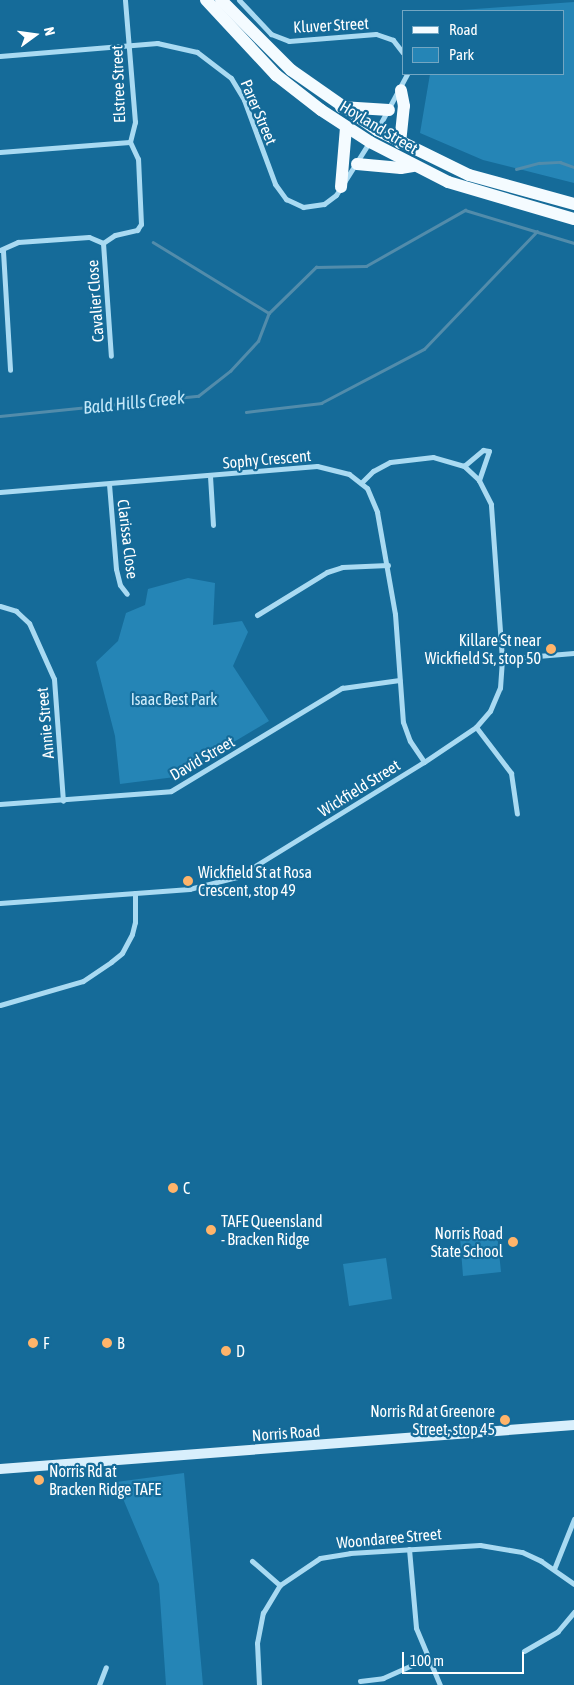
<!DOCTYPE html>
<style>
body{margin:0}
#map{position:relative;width:574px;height:1685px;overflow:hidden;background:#156b99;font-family:"Asap Condensed",sans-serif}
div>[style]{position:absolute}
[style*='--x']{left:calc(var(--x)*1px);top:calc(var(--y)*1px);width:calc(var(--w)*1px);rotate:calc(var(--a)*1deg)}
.green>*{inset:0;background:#2585b6}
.stream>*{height:2.5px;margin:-1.25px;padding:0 1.25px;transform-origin:1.25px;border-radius:1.25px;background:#528cab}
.street>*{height:5px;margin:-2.5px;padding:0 2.5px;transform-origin:2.5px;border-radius:2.5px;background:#a9daf2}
.secondary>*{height:10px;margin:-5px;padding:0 5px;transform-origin:5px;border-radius:5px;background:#d8effc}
.primary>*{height:12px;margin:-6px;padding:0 6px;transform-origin:6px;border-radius:6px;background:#f4fbff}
.dots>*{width:14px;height:14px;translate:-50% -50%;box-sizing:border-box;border:2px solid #156b99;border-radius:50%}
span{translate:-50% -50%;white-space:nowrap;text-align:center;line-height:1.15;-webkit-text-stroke:4.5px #156b99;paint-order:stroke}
.street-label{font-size:16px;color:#fff}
.poi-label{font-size:16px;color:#fff}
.right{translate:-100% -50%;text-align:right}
.left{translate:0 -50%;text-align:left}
.park-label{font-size:16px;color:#d1eefc}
.water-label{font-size:18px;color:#c5e9fa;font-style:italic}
.legend{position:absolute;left:402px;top:10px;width:162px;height:65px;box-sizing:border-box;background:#156b99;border:1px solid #73a6c2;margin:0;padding:6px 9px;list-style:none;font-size:15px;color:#fff}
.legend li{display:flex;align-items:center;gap:10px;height:25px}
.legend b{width:25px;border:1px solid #73a6c2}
.north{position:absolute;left:10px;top:10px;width:50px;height:50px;-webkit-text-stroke:4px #156b99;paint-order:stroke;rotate:76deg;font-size:14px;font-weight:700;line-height:20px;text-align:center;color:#fff}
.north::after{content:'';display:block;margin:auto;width:18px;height:22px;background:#fff;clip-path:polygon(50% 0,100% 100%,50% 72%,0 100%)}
.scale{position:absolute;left:402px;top:1652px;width:122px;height:22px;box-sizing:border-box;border:2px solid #fff;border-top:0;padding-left:6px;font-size:15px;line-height:18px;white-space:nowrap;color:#fff;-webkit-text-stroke:4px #156b99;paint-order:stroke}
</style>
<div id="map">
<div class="green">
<i style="clip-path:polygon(574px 2px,574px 183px,483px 160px,420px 133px,430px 74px,563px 74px,563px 11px,447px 11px)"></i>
<i style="clip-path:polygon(188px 578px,215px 583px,213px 625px,242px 621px,248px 632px,233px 666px,269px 721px,175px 777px,120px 784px,115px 736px,96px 662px,118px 641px,126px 613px,145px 605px,148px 589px)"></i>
<i style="clip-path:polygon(497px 1233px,501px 1272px,463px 1276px,460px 1237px)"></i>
<i style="clip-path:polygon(386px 1258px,392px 1299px,349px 1306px,343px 1264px)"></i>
<i style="clip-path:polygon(184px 1473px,203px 1685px,166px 1685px,159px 1584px,116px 1482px)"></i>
</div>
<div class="stream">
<i style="--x:516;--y:169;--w:24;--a:-15"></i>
<i style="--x:539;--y:163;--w:21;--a:-3"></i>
<i style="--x:560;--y:162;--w:15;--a:20"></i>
<i style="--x:153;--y:242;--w:136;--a:31.5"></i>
<i style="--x:246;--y:412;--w:76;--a:-6.8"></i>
<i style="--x:321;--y:403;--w:116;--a:-27.7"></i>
<i style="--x:424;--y:349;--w:163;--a:-46.2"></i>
<i style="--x:0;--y:416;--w:199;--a:-5.8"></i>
<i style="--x:198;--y:396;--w:41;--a:-38"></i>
<i style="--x:230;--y:371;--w:41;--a:-47"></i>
<i style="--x:258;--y:341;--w:30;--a:-69"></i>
<i style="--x:269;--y:313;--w:66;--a:-44.4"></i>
<i style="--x:316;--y:267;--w:50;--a:-1.1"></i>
<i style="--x:366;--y:266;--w:114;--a:-29.5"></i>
<i style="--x:465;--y:210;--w:114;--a:16.8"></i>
</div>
<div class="street">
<i style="--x:239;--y:0;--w:47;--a:46.7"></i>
<i style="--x:271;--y:34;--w:19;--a:21"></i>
<i style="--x:289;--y:41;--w:87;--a:-4.6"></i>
<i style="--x:376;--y:34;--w:18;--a:19"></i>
<i style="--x:393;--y:40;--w:16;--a:52"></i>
<i style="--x:0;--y:56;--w:158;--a:-4.7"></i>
<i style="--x:157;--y:43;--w:41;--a:12.7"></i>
<i style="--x:197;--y:52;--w:43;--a:37.4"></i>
<i style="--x:231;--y:78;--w:26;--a:59"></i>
<i style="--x:244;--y:100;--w:90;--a:69.7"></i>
<i style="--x:275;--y:184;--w:19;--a:54"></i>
<i style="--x:286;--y:199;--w:19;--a:25"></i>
<i style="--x:303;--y:207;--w:21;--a:-8"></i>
<i style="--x:324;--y:204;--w:15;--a:-37"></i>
<i style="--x:336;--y:195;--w:64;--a:-57.8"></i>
<i style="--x:377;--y:130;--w:64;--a:-61.8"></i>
<i style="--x:0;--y:152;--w:130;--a:-4.4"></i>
<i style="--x:103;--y:243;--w:113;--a:86"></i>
<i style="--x:0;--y:250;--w:20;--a:-24"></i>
<i style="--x:18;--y:242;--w:71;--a:-4"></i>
<i style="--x:89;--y:237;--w:15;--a:23"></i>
<i style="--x:103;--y:243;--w:14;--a:-34"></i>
<i style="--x:115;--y:235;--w:23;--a:-13"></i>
<i style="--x:137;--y:230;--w:7;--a:-56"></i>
<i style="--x:141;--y:224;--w:65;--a:-92.6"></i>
<i style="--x:138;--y:159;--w:19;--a:-115"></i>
<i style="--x:130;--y:142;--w:21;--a:-76"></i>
<i style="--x:135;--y:122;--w:122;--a:-94.7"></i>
<i style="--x:3;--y:251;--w:119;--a:86.6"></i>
<i style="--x:464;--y:466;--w:25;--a:-40"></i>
<i style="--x:483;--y:450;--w:6;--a:9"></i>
<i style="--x:489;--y:451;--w:31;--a:109"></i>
<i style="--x:210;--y:476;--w:49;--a:86.5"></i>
<i style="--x:109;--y:484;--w:85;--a:85.3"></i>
<i style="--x:116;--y:569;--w:16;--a:76"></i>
<i style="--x:120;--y:585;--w:11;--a:52"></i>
<i style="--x:0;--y:492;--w:318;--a:-4.7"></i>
<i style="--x:317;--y:466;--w:33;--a:14"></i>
<i style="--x:349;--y:474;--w:23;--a:38"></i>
<i style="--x:367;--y:488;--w:26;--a:67"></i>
<i style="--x:377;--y:512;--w:104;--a:80"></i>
<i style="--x:395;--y:614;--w:108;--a:85.8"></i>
<i style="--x:403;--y:722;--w:20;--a:70"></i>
<i style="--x:410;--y:741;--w:25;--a:56"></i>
<i style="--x:0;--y:606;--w:17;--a:17"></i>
<i style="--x:16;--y:611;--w:18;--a:43"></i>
<i style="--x:29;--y:623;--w:61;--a:65.9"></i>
<i style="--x:54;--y:679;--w:122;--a:85.8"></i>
<i style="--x:257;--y:615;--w:82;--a:-31.6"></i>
<i style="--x:327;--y:572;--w:16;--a:-18"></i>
<i style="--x:342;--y:567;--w:46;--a:-2.5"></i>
<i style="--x:502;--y:659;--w:72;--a:-4.8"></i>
<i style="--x:476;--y:727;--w:58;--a:52.7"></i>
<i style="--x:511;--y:773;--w:41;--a:81.7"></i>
<i style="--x:0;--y:804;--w:171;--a:-4.3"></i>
<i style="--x:171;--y:791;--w:200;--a:-31.1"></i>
<i style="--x:342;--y:688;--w:58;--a:-8"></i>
<i style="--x:0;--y:903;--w:190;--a:-4.2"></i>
<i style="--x:189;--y:889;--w:49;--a:-14"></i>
<i style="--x:237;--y:877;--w:220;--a:-31.6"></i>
<i style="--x:424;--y:762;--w:63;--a:-33.9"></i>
<i style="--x:476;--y:727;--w:21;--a:-49"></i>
<i style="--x:490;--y:711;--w:25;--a:-67"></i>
<i style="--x:500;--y:688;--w:29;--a:-86"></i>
<i style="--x:502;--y:659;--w:155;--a:-94.1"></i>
<i style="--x:491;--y:504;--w:27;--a:-117"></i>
<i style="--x:479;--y:480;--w:21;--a:-137"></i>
<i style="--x:464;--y:466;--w:32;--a:-164"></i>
<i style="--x:433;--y:457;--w:43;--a:173.4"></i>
<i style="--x:390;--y:462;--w:19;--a:152"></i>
<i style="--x:373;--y:471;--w:17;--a:135"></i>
<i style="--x:0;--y:1005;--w:86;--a:-16.1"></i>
<i style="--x:83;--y:981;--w:34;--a:-34"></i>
<i style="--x:111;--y:962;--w:14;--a:-39"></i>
<i style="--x:122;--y:953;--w:21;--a:-62"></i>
<i style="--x:132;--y:934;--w:12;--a:-76"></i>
<i style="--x:135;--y:922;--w:29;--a:-90"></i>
<i style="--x:409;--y:1549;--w:79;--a:84.9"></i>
<i style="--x:416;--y:1628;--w:62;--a:67.2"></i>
<i style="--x:252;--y:1561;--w:37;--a:41"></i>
<i style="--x:554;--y:1569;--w:54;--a:-68.2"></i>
<i style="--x:524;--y:1651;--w:39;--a:-30"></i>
<i style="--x:558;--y:1631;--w:25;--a:-50"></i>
<i style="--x:360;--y:1681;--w:23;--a:-7"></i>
<i style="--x:383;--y:1678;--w:49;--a:-24"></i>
<i style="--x:99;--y:1685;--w:19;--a:-69"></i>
<i style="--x:259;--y:1685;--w:42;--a:-92.7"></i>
<i style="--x:257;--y:1643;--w:31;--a:-79"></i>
<i style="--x:263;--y:1613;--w:33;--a:-59"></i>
<i style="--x:280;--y:1585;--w:48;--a:-34"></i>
<i style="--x:320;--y:1558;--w:30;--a:-9"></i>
<i style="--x:350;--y:1553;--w:130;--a:-3.5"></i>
<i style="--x:480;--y:1545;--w:43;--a:9.5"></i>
<i style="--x:522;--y:1552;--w:21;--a:25"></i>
<i style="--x:541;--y:1561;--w:40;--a:34.9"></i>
</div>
<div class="secondary">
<i style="--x:0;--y:1469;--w:576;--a:-4.38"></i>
</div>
<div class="primary">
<i style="--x:206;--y:0;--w:103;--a:47"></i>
<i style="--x:276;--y:75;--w:57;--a:37.9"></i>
<i style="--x:321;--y:110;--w:59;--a:33.1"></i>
<i style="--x:370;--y:142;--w:88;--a:27.1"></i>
<i style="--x:448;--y:182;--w:131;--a:16.4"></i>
<i style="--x:221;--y:0;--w:99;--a:45"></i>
<i style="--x:291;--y:70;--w:105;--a:34.9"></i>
<i style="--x:377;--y:130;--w:102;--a:26.1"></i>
<i style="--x:469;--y:175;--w:109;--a:15.4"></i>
<i style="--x:341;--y:107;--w:48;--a:3.6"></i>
<i style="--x:400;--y:143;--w:37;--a:-84"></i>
<i style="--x:404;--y:106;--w:16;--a:-101"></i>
<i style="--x:357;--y:164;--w:44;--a:5.2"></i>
<i style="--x:401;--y:168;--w:12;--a:-9"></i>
<i style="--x:341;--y:187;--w:60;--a:-85.2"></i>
</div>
<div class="dots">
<i style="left:551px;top:649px;background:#ffb46a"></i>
<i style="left:188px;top:881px;background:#ffb46a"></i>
<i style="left:173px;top:1188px;background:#ffb46a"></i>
<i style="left:211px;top:1230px;background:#ffb46a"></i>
<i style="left:513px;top:1242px;background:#ffb46a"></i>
<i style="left:33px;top:1343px;background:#ffb46a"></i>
<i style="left:107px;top:1343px;background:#ffb46a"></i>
<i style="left:226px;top:1351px;background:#ffb46a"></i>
<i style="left:505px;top:1420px;background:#ffb46a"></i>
<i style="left:39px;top:1480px;background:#ffb46a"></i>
</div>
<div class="street-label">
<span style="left:331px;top:25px;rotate:-3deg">Kluver Street</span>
<span style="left:118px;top:84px;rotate:-92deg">Elstree Street</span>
<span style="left:259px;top:112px;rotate:67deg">Parer Street</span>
<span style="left:379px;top:127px;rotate:31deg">Hoyland Street</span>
<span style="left:95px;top:301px;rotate:-94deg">Cavalier Close</span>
<span style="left:267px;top:459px;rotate:-5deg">Sophy Crescent</span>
<span style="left:128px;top:539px;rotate:83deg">Clarissa Close</span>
<span style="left:45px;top:723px;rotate:-95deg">Annie Street</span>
<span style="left:202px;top:758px;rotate:-30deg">David Street</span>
<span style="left:359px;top:788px;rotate:-32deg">Wickfield Street</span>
<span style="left:286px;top:1433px;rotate:-4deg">Norris Road</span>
<span style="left:389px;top:1538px;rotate:-5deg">Woondaree Street</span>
</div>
<div class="poi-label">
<span class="right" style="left:541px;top:649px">Killare St near<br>Wickfield St, stop 50</span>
<span class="left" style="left:198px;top:881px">Wickfield St at Rosa<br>Crescent, stop 49</span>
<span class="left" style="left:183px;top:1188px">C</span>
<span class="left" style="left:221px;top:1230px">TAFE Queensland<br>- Bracken Ridge</span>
<span class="right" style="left:503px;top:1242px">Norris Road<br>State School</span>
<span class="left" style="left:43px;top:1343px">F</span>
<span class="left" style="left:117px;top:1343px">B</span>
<span class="left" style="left:236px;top:1351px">D</span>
<span class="right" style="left:495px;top:1420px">Norris Rd at Greenore<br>Street, stop 45</span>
<span class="left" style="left:49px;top:1480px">Norris Rd at<br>Bracken Ridge TAFE</span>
</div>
<div class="park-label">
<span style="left:174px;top:699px">Isaac Best Park</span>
</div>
<div class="water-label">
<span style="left:134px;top:403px;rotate:-6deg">Bald Hills Creek</span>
</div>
<ul class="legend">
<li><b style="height:6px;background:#f4fbff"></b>Road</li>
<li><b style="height:14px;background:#2585b6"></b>Park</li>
</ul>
<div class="north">N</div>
<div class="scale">100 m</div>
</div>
